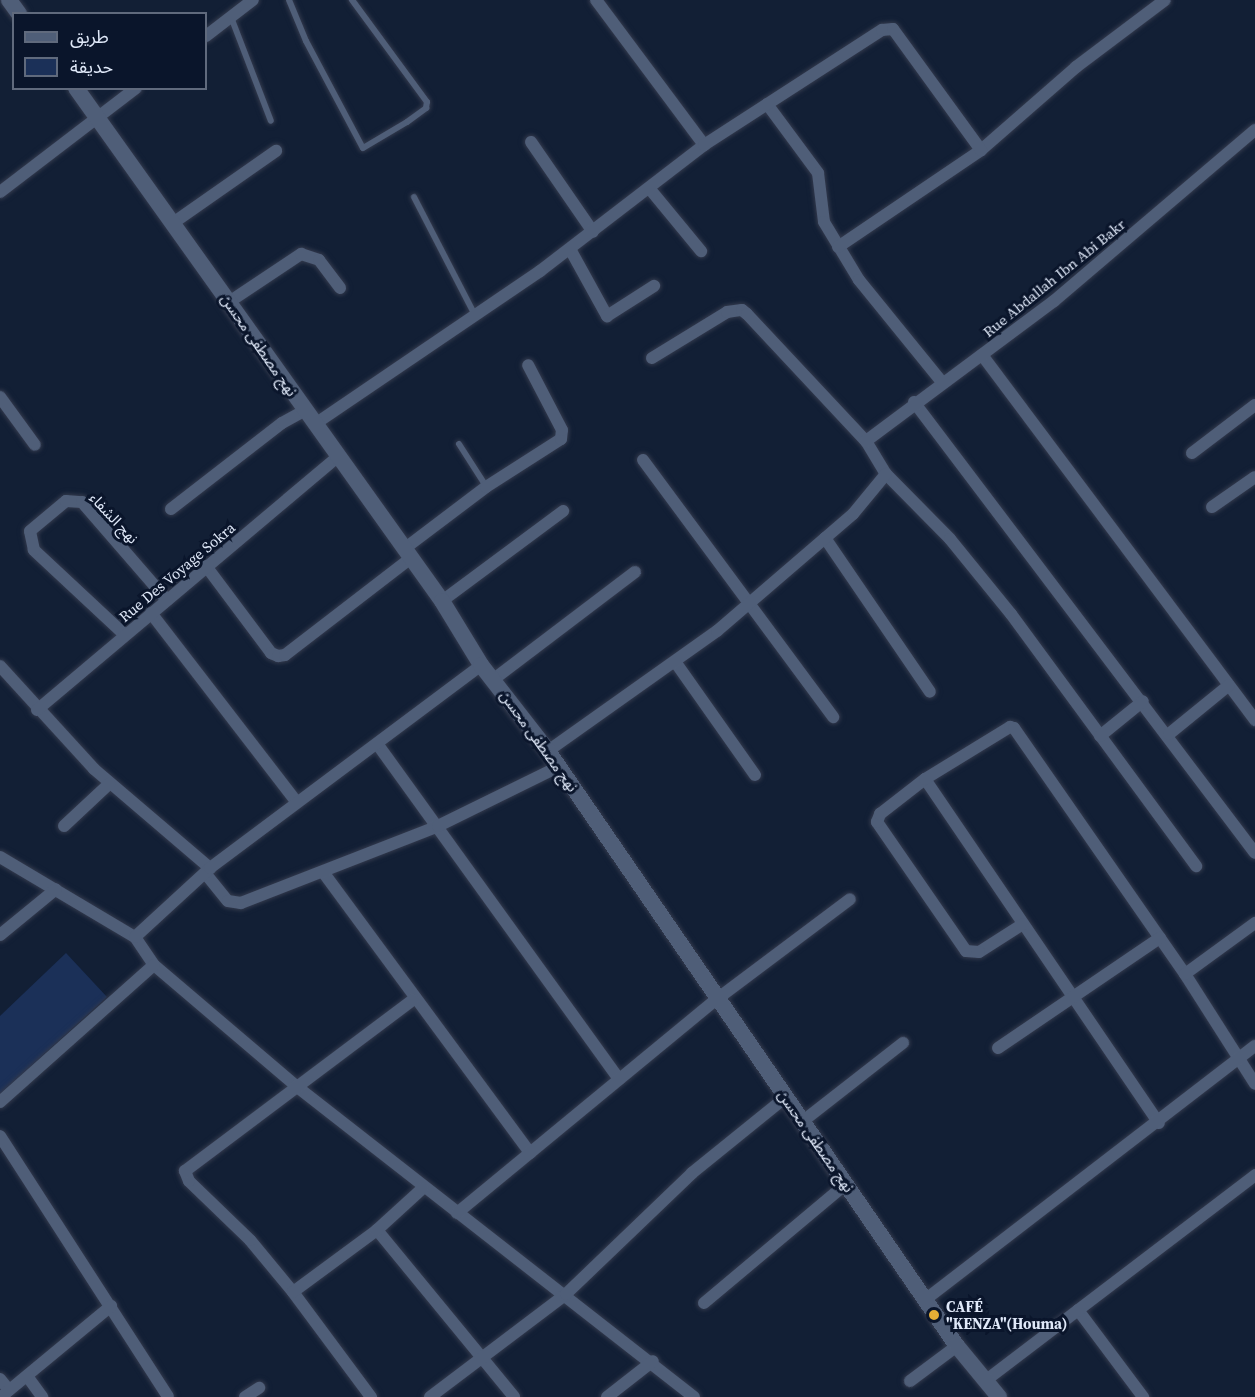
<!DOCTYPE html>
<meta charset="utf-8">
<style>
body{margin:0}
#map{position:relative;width:1255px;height:1397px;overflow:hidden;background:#121f35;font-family:"Source Serif 4","Noto Sans Arabic",serif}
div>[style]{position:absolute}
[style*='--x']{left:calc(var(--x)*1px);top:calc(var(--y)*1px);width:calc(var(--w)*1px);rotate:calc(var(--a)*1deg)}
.green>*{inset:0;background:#1b3058}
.roads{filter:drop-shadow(0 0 2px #333a4d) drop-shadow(0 0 2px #333a4d)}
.service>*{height:6px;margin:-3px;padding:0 3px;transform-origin:3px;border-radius:3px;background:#4f5e78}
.minor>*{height:12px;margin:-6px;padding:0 6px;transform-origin:6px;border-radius:6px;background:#4f5e78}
.secondary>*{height:16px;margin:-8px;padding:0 8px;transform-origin:8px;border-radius:8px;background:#4f5e78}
.dots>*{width:16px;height:16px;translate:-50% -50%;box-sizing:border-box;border:3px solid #0a152b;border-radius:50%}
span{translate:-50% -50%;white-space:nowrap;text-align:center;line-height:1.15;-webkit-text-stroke:6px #0a152b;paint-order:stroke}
.street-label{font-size:15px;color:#e0e9f9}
.poi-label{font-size:15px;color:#e0e9f9;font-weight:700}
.left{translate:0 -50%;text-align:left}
.legend{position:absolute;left:12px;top:12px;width:195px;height:78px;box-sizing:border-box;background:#0a152b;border:2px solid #606a7d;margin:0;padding:8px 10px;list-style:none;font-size:18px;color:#e0e9f9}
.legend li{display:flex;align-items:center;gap:12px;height:30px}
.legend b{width:30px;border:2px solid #606a7d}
</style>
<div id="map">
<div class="green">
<i style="clip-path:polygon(66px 953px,107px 997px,0 1094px,0 1016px)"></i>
</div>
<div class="roads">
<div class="service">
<i style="--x:289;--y:0;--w:44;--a:67.5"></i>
<i style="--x:306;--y:41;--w:121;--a:62"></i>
<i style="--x:363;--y:148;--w:51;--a:-30.6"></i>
<i style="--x:407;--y:122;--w:24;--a:-36"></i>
<i style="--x:426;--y:108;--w:6;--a:-81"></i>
<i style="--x:427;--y:102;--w:127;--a:-126.3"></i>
<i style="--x:231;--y:17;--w:111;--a:69"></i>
<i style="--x:414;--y:197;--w:133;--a:62.7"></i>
<i style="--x:459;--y:444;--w:50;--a:57.3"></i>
</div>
<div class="minor">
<i style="--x:596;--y:0;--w:181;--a:53.3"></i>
<i style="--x:206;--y:36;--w:59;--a:-37.5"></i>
<i style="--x:767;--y:104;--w:86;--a:53.5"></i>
<i style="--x:818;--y:173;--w:49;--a:83"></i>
<i style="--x:824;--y:222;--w:68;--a:58.9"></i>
<i style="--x:859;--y:280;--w:132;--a:50.9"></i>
<i style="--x:531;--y:142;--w:109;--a:55.4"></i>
<i style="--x:649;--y:188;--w:82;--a:50.5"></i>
<i style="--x:0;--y:192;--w:171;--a:-37.4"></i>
<i style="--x:173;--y:223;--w:126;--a:-35"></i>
<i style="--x:838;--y:247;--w:173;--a:-34.1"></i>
<i style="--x:981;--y:150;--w:126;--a:-41.1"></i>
<i style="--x:1076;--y:67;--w:111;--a:-37"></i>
<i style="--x:570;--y:249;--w:77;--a:61.1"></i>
<i style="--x:607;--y:316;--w:56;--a:-32.6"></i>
<i style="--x:229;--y:302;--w:87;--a:-33.7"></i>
<i style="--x:301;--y:254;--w:19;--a:18"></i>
<i style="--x:319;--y:260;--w:35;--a:53"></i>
<i style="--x:982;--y:355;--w:456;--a:53.2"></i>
<i style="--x:652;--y:358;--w:88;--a:-31.5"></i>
<i style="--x:727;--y:312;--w:15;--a:-8"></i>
<i style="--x:742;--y:310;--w:6;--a:39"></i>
<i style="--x:747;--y:314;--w:174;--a:46.9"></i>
<i style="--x:866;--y:441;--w:39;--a:59"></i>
<i style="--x:886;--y:474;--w:91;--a:45.4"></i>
<i style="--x:950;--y:539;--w:97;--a:50.9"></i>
<i style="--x:1011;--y:614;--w:313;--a:53.7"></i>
<i style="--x:0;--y:397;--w:59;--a:53.9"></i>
<i style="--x:914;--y:402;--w:565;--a:52.91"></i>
<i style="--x:315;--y:424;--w:272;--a:-34.2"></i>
<i style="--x:540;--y:271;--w:207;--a:-37.5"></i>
<i style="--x:704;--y:145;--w:212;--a:-32.9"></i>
<i style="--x:882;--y:30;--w:11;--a:-5"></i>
<i style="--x:893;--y:29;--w:150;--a:54"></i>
<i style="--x:866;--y:441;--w:234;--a:-36.7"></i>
<i style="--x:1054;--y:301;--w:264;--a:-40.4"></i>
<i style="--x:1192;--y:453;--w:79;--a:-37.3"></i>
<i style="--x:643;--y:460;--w:320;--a:53.5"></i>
<i style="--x:1212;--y:507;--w:52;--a:-34.9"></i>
<i style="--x:171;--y:509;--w:140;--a:-37.8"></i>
<i style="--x:282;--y:423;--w:26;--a:-29"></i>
<i style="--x:825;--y:538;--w:186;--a:55.7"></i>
<i style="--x:404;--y:549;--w:103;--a:-37.1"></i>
<i style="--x:486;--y:487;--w:89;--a:-32.6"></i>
<i style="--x:561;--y:439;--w:9;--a:-84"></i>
<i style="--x:562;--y:430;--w:73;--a:-117.6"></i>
<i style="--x:206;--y:566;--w:109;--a:53.2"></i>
<i style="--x:271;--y:653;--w:8;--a:23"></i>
<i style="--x:278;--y:656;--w:7;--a:-8"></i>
<i style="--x:285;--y:655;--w:159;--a:-37.6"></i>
<i style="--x:442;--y:601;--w:151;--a:-36.6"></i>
<i style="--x:151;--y:613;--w:237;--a:52.4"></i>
<i style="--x:125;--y:635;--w:125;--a:-137"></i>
<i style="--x:34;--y:550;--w:19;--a:-102"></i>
<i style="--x:30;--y:531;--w:47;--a:-39.8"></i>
<i style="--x:66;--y:501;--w:16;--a:4"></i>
<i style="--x:82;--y:502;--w:130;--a:49.1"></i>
<i style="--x:676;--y:663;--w:137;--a:54.8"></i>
<i style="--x:0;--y:666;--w:139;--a:47.6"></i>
<i style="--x:94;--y:769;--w:153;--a:40.5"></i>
<i style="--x:494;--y:679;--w:177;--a:-37.2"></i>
<i style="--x:37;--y:710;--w:392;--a:-40.1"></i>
<i style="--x:1169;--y:734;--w:77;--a:-39.2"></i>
<i style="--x:1100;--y:736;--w:55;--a:-39.1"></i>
<i style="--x:378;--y:745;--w:412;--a:54.2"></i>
<i style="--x:548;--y:751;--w:207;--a:-35.4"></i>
<i style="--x:717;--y:631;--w:179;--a:-40.7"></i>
<i style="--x:853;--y:514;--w:52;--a:-50.5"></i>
<i style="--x:925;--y:779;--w:416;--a:55.8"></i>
<i style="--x:64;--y:826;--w:62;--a:-43"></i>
<i style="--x:0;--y:857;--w:157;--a:30.7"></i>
<i style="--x:135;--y:937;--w:34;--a:56"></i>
<i style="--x:154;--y:965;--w:187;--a:40.4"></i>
<i style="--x:296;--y:1086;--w:505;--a:38"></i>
<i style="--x:323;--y:872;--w:349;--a:53.6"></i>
<i style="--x:205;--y:873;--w:36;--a:51"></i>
<i style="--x:228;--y:901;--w:13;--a:9"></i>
<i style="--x:241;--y:903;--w:212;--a:-21.3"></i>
<i style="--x:438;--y:826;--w:134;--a:-26.2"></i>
<i style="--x:1023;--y:924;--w:52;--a:147.5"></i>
<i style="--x:979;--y:952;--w:13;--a:-176"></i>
<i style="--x:966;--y:951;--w:157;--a:-124.6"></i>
<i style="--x:877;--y:822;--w:9;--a:-69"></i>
<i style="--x:880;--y:814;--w:57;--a:-37.9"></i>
<i style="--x:925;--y:779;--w:100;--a:-31.5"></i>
<i style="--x:1010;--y:727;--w:4;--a:14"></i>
<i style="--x:1014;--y:728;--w:300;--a:55.2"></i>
<i style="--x:1185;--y:974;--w:130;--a:57.5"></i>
<i style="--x:0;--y:935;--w:72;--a:-39.4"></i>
<i style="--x:135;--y:937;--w:102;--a:-42.6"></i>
<i style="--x:210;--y:868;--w:339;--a:-36.8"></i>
<i style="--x:1185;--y:974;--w:87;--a:-36.1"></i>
<i style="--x:998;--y:1048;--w:196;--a:-34.2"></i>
<i style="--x:0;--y:1102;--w:206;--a:-41.7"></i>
<i style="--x:803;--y:1121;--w:127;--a:-38"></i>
<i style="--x:0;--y:1136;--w:310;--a:57.2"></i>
<i style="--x:457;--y:1213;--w:337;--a:-39.5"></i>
<i style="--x:717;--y:999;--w:166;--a:-36.9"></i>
<i style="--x:377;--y:1230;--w:216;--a:50.6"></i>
<i style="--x:293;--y:1292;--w:67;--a:-129.6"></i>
<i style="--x:250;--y:1240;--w:85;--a:-136"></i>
<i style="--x:189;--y:1181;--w:11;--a:-112"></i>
<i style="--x:185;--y:1171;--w:285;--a:-36.9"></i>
<i style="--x:926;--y:1299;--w:415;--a:-37.6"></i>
<i style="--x:704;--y:1303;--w:185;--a:-40"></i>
<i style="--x:1078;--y:1310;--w:109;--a:53.2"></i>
<i style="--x:27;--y:1376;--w:26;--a:54"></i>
<i style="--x:0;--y:1379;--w:14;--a:51"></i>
<i style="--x:910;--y:1381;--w:59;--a:-36.7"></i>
<i style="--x:985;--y:1381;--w:340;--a:-37.3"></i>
<i style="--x:1;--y:1397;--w:143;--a:-39.6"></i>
<i style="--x:245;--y:1397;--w:17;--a:-33"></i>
<i style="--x:371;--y:1397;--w:131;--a:-126.6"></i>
<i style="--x:293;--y:1292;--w:104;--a:-36.4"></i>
<i style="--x:377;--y:1230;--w:62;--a:-42.4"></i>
<i style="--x:430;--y:1397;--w:171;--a:-37.1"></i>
<i style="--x:566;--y:1294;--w:175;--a:-43.8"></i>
<i style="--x:692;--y:1173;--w:121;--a:-39"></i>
<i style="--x:607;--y:1397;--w:58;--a:-38"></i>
</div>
<div class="secondary">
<i style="--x:9;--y:0;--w:17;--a:54"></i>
<i style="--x:76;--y:88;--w:630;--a:54.49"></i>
<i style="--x:442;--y:601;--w:75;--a:58.6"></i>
<i style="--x:481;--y:665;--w:109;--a:52.1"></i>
<i style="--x:548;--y:751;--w:722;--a:55.5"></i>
<i style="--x:957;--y:1346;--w:66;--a:50.5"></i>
</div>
</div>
<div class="dots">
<i style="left:934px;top:1315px;background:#e5ad35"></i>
</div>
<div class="street-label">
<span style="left:1054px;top:278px;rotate:-39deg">Rue Abdallah Ibn Abi Bakr</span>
<span style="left:259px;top:345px;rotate:55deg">نهج مصطفى محسن</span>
<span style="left:114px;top:518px;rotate:47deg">نهج الشفاء</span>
<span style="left:177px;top:572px;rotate:-40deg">Rue Des Voyage Sokra</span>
<span style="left:539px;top:741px;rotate:54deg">نهج مصطفى محسن</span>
<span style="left:816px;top:1141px;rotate:55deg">نهج مصطفى محسن</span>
</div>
<div class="poi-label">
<span class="left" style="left:946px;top:1315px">CAFÉ<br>"KENZA"(Houma)</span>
</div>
<ul class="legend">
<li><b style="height:8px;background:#4f5e78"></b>طريق</li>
<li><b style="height:16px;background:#1b3058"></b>حديقة</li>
</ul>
</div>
